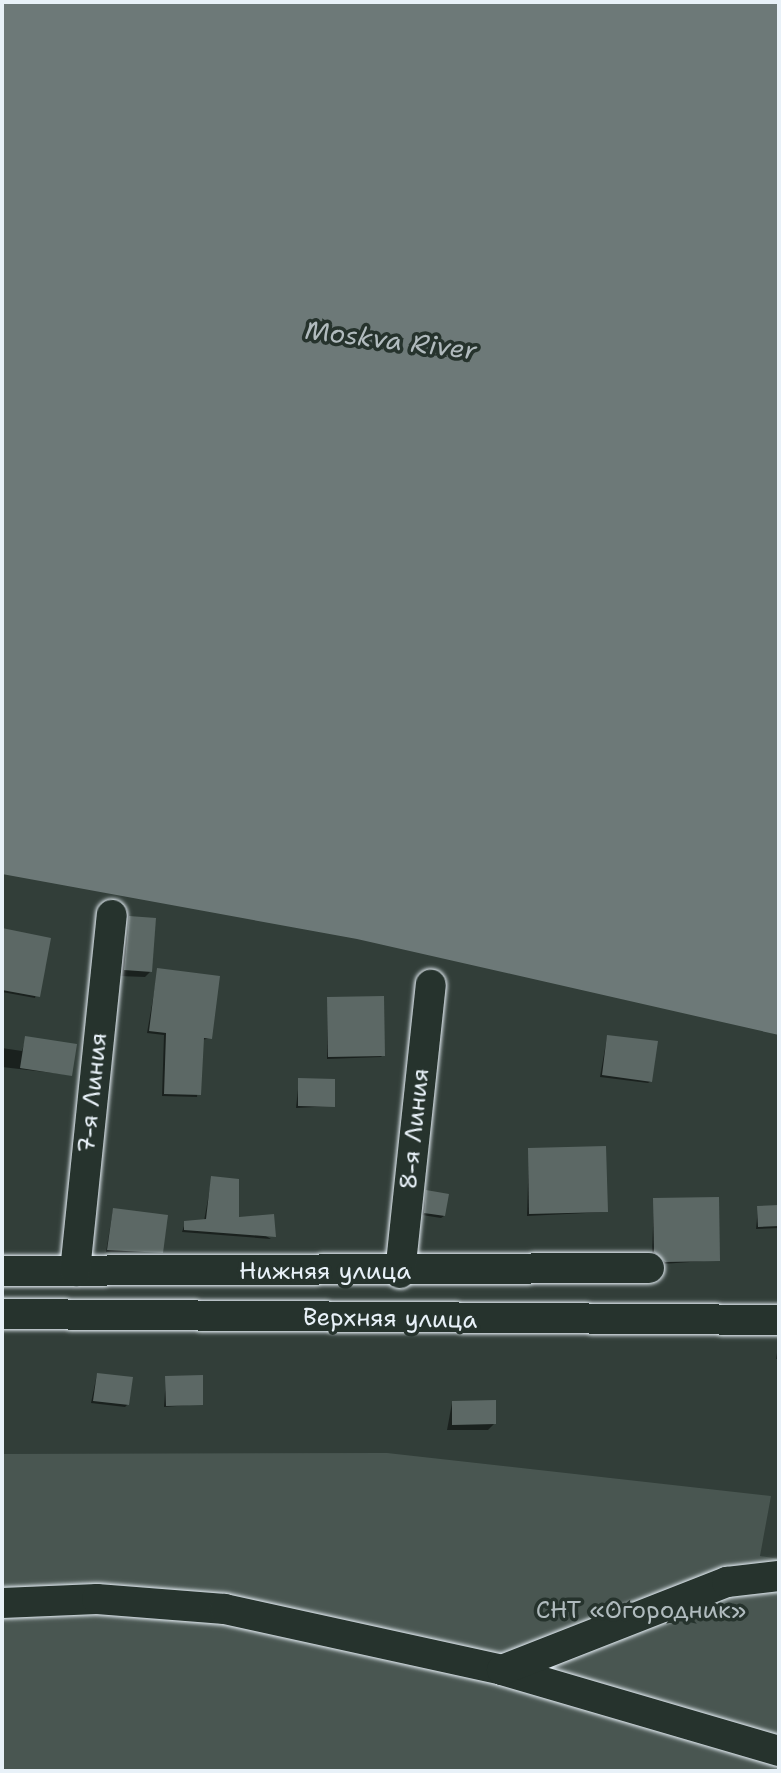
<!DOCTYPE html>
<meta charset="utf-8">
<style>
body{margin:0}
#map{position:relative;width:781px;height:1773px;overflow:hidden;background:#323e39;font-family:"Shantell Sans",sans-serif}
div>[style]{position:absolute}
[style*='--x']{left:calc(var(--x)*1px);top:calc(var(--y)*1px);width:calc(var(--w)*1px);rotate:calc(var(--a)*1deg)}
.green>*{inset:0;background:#495651}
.water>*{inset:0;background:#6d7978}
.shadow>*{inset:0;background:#0007}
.building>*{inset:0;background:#5c6865}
.roads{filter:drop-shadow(0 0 2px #e8f1f8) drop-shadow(0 0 2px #e8f1f8)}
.street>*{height:30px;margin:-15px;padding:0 15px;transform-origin:15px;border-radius:15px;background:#26332d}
span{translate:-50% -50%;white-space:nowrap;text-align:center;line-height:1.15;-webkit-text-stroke:7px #26332d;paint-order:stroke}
.street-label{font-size:24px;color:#e8f1f8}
.park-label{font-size:24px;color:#b0bbbe}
.water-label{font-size:26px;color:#b1bbbe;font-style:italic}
.frame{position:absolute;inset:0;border:4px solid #e8f1f8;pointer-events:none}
</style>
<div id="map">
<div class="green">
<i style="clip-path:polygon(387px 1453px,771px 1496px,760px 1556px,779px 1559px,779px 1771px,2px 1771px,2px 1454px)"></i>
</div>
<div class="water">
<i style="clip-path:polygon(2px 2px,779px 2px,779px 1035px,357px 939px,2px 874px)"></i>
</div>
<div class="shadow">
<i style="clip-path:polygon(130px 918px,151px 971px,145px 977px,119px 976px)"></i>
<i style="clip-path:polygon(2px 930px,49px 939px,35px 998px,2px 992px)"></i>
<i style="clip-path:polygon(158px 970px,210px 1038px,202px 1040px,197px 1097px,162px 1096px,164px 1035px,147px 1033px)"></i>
<i style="clip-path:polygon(328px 999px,383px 1055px,381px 1057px,327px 1059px)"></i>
<i style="clip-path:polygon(607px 1037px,651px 1081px,648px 1083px,600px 1077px)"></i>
<i style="clip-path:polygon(26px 1038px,71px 1075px,2px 1067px,2px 1048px,22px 1051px)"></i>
<i style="clip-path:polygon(299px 1080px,333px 1106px,296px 1108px)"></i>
<i style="clip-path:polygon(529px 1150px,606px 1212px,527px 1216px)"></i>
<i style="clip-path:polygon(212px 1177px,237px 1219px,271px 1239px,182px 1232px,185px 1223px,204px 1221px)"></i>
<i style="clip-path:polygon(427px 1192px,444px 1216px,441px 1218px,422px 1215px)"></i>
<i style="clip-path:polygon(654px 1200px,718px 1260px,662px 1264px,652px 1254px)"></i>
<i style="clip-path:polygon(779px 1207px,779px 1228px,756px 1229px,758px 1208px)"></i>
<i style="clip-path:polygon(113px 1210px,162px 1252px,106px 1252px)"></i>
<i style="clip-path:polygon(779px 1341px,779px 1359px,776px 1359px)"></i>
<i style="clip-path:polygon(97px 1374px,128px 1404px,125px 1407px,91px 1403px)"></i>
<i style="clip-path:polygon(166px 1378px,202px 1404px,164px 1407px)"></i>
<i style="clip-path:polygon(452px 1403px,494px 1424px,488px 1430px,447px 1430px)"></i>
</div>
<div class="building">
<i style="clip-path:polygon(129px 916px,156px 918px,152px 972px,124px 970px)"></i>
<i style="clip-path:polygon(2px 928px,51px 938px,40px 997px,2px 990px)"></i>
<i style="clip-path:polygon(157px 968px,220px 976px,212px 1039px,204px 1038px,201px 1095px,164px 1094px,166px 1033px,149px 1031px)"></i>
<i style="clip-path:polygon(384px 996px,385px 1056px,328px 1057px,327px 997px)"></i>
<i style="clip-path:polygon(607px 1035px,658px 1041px,652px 1082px,602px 1075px)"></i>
<i style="clip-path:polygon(25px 1036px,77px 1044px,72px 1076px,20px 1068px)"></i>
<i style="clip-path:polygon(298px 1078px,335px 1079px,335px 1107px,298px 1106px)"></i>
<i style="clip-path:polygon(606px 1146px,608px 1212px,529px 1214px,528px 1148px)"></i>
<i style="clip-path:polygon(211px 1176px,239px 1179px,239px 1217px,274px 1214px,276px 1237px,184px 1230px,184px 1221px,206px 1219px)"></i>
<i style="clip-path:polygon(426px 1190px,449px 1194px,445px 1216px,424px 1213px)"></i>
<i style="clip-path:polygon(719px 1197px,720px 1261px,665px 1262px,654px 1252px,653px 1198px)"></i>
<i style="clip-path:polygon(779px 1205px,779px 1226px,758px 1227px,757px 1206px)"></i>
<i style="clip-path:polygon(113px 1208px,168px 1215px,163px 1253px,107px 1250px)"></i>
<i style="clip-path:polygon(97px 1373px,133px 1377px,129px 1405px,93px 1401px)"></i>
<i style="clip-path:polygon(203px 1375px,203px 1405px,166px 1406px,165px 1376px)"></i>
<i style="clip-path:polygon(496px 1400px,496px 1424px,452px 1425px,452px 1401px)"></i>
</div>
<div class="roads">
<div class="street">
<i style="--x:2;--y:1271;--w:647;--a:-0.27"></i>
<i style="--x:75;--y:1271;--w:358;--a:-84.1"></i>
<i style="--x:400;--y:1273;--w:290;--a:-83.9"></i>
<i style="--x:2;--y:1314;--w:777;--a:0.44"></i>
<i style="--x:2;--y:1603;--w:95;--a:-2.4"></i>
<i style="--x:97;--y:1599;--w:128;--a:4.5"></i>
<i style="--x:225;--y:1609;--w:284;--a:12.4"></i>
<i style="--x:502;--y:1670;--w:289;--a:16.3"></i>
<i style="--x:502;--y:1670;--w:242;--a:-21.4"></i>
<i style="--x:727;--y:1582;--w:52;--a:-6.6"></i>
</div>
</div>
<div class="street-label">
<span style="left:93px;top:1093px;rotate:-84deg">7-я Линия</span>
<span style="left:415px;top:1129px;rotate:-84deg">8-я Линия</span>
<span style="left:325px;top:1272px">Нижняя улица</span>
<span style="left:390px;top:1319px;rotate:1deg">Верхняя улица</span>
</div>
<div class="park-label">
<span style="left:641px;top:1611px">СНТ «Огородник»</span>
</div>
<div class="water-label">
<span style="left:391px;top:340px;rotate:7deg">Moskva River</span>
</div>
<div class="frame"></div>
</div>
